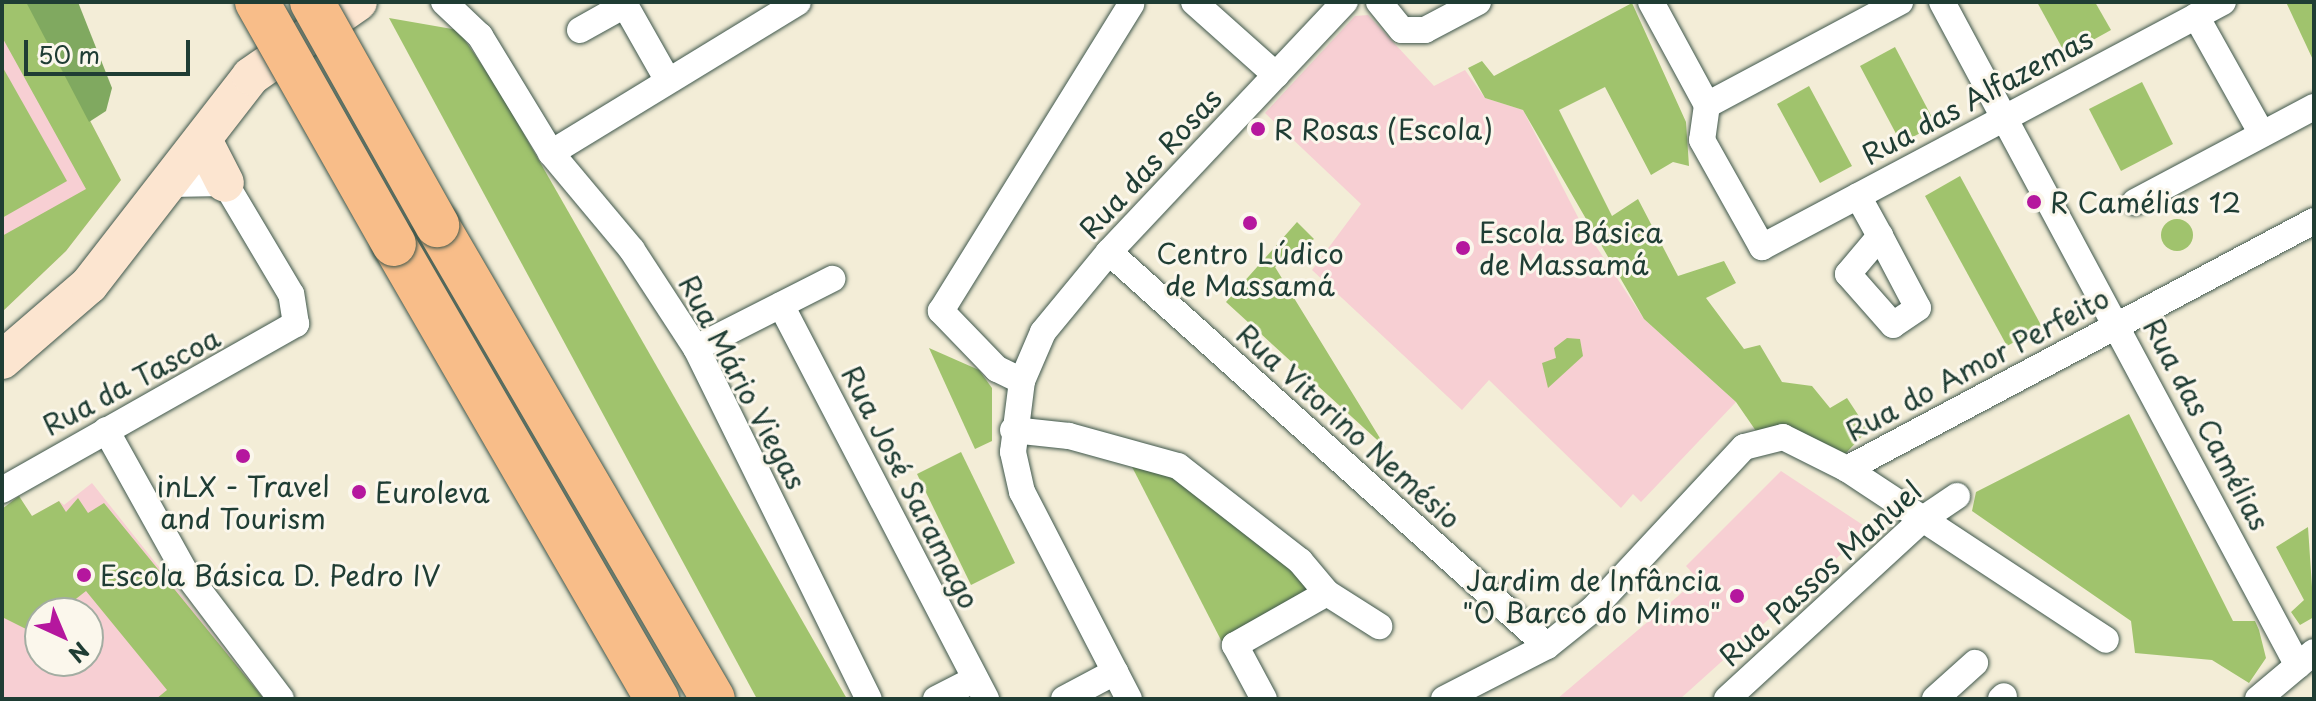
<!DOCTYPE html>
<meta charset="utf-8">
<style>
body{margin:0}
#map{position:relative;width:2316px;height:701px;overflow:hidden;background:#f3edd7;font-family:"Playpen Sans",sans-serif}
div>[style]{position:absolute}
[style*='--x']{left:calc(var(--x)*1px);top:calc(var(--y)*1px);width:calc(var(--w)*1px);rotate:calc(var(--a)*1deg)}
.built>*{inset:0;background:#f7cfd3}
.green>*{inset:0;background:#a0c36d}
.round{border-radius:50%}
.forest>*{inset:0;background:#80a960}
.roads{filter:drop-shadow(0 0 2px #3f574c) drop-shadow(0 0 2px #3f574c)}
.street>*{height:26px;margin:-13px;padding:0 13px;transform-origin:13px;border-radius:13px;background:#fff}
.secondary>*{height:38px;margin:-19px;padding:0 19px;transform-origin:19px;border-radius:19px;background:#fce5d0}
.highway>*{height:44px;margin:-22px;padding:0 22px;transform-origin:22px;border-radius:22px;background:#f8bd89}
.bridges{filter:drop-shadow(0 0 2px #3f574c) drop-shadow(0 0 2px #3f574c)}
.highway-bridge>*{height:44px;margin:-22px;padding:0 22px;transform-origin:22px;border-radius:22px;background:#f8bd89}
.dots>*{width:22px;height:22px;translate:-50% -50%;box-sizing:border-box;border:4px solid #fbf7ec;border-radius:50%}
span{translate:-50% -50%;white-space:nowrap;text-align:center;line-height:1.15;-webkit-text-stroke:6px #fbf7ec;paint-order:stroke}
.street-label{font-size:28px;color:#1f3d34}
.poi-label{font-size:28px;color:#1f3d34}
.left{translate:0 -50%;text-align:left}
.right{translate:-100% -50%;text-align:right}
.frame{position:absolute;inset:0;border:4px solid #1f3d34;pointer-events:none}
.north{position:absolute;left:24px;top:597px;width:80px;height:80px;box-sizing:border-box;background:#fbf7ec;border:2px solid #a3ada2;border-radius:50%;rotate:136deg;font-size:22px;font-weight:700;line-height:32px;text-align:center;color:#1f3d34}
.north::after{content:'';display:block;margin:auto;width:28px;height:36px;background:#b5179e;clip-path:polygon(50% 0,100% 100%,50% 72%,0 100%)}
.scale{position:absolute;left:24px;top:40px;width:166px;height:36px;box-sizing:border-box;border:4px solid #1f3d34;border-top:0;padding-left:10px;font-size:24px;line-height:28px;white-space:nowrap;color:#1f3d34;-webkit-text-stroke:6px #fbf7ec;paint-order:stroke}
</style>
<div id="map">
<div class="built">
<i style="clip-path:polygon(2px 2px,28px 2px,121px 180px,66px 251px,2px 312px)"></i>
<i style="clip-path:polygon(1368px 15px,1434px 86px,1465px 70px,1485px 98px,1523px 110px,1582px 225px,1644px 319px,1736px 402px,1641px 502px,1633px 494px,1621px 508px,1489px 380px,1462px 410px,1312px 270px,1361px 204px,1265px 113px,1355px 16px)"></i>
<i style="clip-path:polygon(1781px 471px,1869px 529px,1680px 699px,1557px 699px,1698px 579px,1686px 566px)"></i>
<i style="clip-path:polygon(evenodd,92px 483px,264px 699px,2px 699px,2px 509px,32px 516px,59px 501px,64px 505px,92px 483px,40px 613px,88px 613px,88px 661px,40px 661px,40px 613px)"></i>
</div>
<div class="green">
<i style="clip-path:polygon(2px 2px,28px 2px,121px 180px,66px 251px,2px 312px,2px 236px,86px 189px,2px 37px)"></i>
<i style="clip-path:polygon(2037px 2px,2095px 2px,2111px 30px,2066px 55px)"></i>
<i style="clip-path:polygon(2286px 2px,2314px 2px,2314px 62px)"></i>
<i style="clip-path:polygon(1632px 3px,1686px 122px,1689px 166px,1673px 162px,1651px 175px,1605px 87px,1559px 110px,1612px 216px,1638px 199px,1678px 276px,1724px 261px,1736px 283px,1706px 298px,1744px 349px,1760px 345px,1782px 382px,1812px 386px,1830px 408px,1847px 398px,1868px 430px,1845px 454px,1756px 431px,1736px 402px,1644px 319px,1523px 110px,1485px 98px,1468px 68px,1482px 61px,1494px 76px)"></i>
<i style="clip-path:polygon(389px 18px,458px 30px,497px 87px,847px 699px,757px 699px)"></i>
<i style="clip-path:polygon(1895px 47px,1936px 125px,1901px 143px,1860px 66px)"></i>
<i style="clip-path:polygon(2px 66px,67px 181px,2px 218px)"></i>
<i style="clip-path:polygon(2142px 82px,2173px 144px,2121px 171px,2089px 109px)"></i>
<i style="clip-path:polygon(1809px 86px,1852px 166px,1820px 183px,1777px 104px)"></i>
<i style="clip-path:polygon(1960px 176px,2042px 327px,2007px 346px,1925px 196px)"></i>
<i class="round" style="left:2161px;top:219px;width:32px;height:32px"></i>
<i style="clip-path:polygon(1297px 222px,1314px 239px,1275px 267px,1386px 448px,1226px 302px)"></i>
<i style="clip-path:polygon(1567px 338px,1580px 339px,1583px 356px,1548px 388px,1542px 363px,1556px 358px,1554px 348px)"></i>
<i style="clip-path:polygon(929px 348px,979px 370px,992px 388px,992px 441px,975px 449px)"></i>
<i style="clip-path:polygon(2129px 414px,2233px 621px,2255px 621px,2259px 630px,2266px 658px,2249px 683px,2212px 660px,2135px 653px,2131px 621px,1972px 511px,1976px 492px)"></i>
<i style="clip-path:polygon(961px 452px,1015px 563px,971px 585px,917px 474px)"></i>
<i style="clip-path:polygon(1129px 461px,1177px 475px,1294px 567px,1312px 592px,1222px 642px)"></i>
<i style="clip-path:polygon(19px 496px,32px 516px,59px 501px,66px 512px,78px 498px,88px 513px,104px 503px,264px 699px,156px 699px,167px 690px,86px 591px,58px 613px,40px 613px,34px 633px,2px 617px,2px 509px)"></i>
<i style="clip-path:polygon(2308px 527px,2314px 617px,2300px 625px,2291px 612px,2304px 600px,2276px 547px)"></i>
</div>
<div class="forest">
<i style="clip-path:polygon(26px 2px,78px 2px,112px 88px,106px 111px,89px 122px)"></i>
</div>
<div class="roads">
<div class="street">
<i style="--x:444;--y:2;--w:50;--a:43.4"></i>
<i style="--x:480;--y:36;--w:137;--a:58.7"></i>
<i style="--x:551;--y:153;--w:126;--a:50.1"></i>
<i style="--x:632;--y:250;--w:117;--a:56.9"></i>
<i style="--x:696;--y:348;--w:391;--a:63.8"></i>
<i style="--x:1194;--y:2;--w:110;--a:41.7"></i>
<i style="--x:1379;--y:2;--w:36;--a:51"></i>
<i style="--x:1402;--y:30;--w:23;--a:0"></i>
<i style="--x:1425;--y:30;--w:60;--a:-27.8"></i>
<i style="--x:1651;--y:2;--w:117;--a:61.5"></i>
<i style="--x:1707;--y:105;--w:35;--a:98"></i>
<i style="--x:1702;--y:140;--w:123;--a:60.7"></i>
<i style="--x:1762;--y:247;--w:522;--a:-27.99"></i>
<i style="--x:1942;--y:2;--w:753;--a:61.8"></i>
<i style="--x:2196;--y:16;--w:135;--a:60.8"></i>
<i style="--x:580;--y:30;--w:51;--a:-29.1"></i>
<i style="--x:625;--y:5;--w:87;--a:60.5"></i>
<i style="--x:1707;--y:105;--w:219;--a:-28.1"></i>
<i style="--x:551;--y:153;--w:289;--a:-31.4"></i>
<i style="--x:1858;--y:196;--w:46;--a:61.2"></i>
<i style="--x:1880;--y:236;--w:81;--a:62.2"></i>
<i style="--x:1918;--y:308;--w:30;--a:146"></i>
<i style="--x:1893;--y:325;--w:68;--a:-131.4"></i>
<i style="--x:1848;--y:274;--w:50;--a:-49.9"></i>
<i style="--x:2135;--y:202;--w:203;--a:-28"></i>
<i style="--x:1109;--y:252;--w:589;--a:41.97"></i>
<i style="--x:781;--y:305;--w:444;--a:62.5"></i>
<i style="--x:696;--y:348;--w:153;--a:-26.9"></i>
<i style="--x:1022;--y:381;--w:28;--a:-154"></i>
<i style="--x:997;--y:369;--w:81;--a:-134"></i>
<i style="--x:941;--y:311;--w:361;--a:-58.2"></i>
<i style="--x:106;--y:430;--w:162;--a:60.9"></i>
<i style="--x:185;--y:572;--w:159;--a:52.9"></i>
<i style="--x:1013;--y:430;--w:56;--a:6.1"></i>
<i style="--x:1069;--y:436;--w:113;--a:15.4"></i>
<i style="--x:1178;--y:466;--w:155;--a:37.9"></i>
<i style="--x:1300;--y:561;--w:42;--a:49.8"></i>
<i style="--x:1327;--y:593;--w:106;--a:150.5"></i>
<i style="--x:1235;--y:645;--w:61;--a:61.8"></i>
<i style="--x:1847;--y:469;--w:310;--a:33.4"></i>
<i style="--x:2;--y:490;--w:338;--a:-29.5"></i>
<i style="--x:296;--y:324;--w:30;--a:-99"></i>
<i style="--x:291;--y:294;--w:129;--a:-120.7"></i>
<i style="--x:225;--y:183;--w:55;--a:179"></i>
<i style="--x:1327;--y:593;--w:62;--a:32.4"></i>
<i style="--x:936;--y:699;--w:44;--a:-27.1"></i>
<i style="--x:1064;--y:699;--w:58;--a:-27.9"></i>
<i style="--x:1129;--y:699;--w:233;--a:-117.3"></i>
<i style="--x:1022;--y:492;--w:41;--a:-102.7"></i>
<i style="--x:1013;--y:452;--w:72;--a:-82.8"></i>
<i style="--x:1022;--y:381;--w:53;--a:-66.8"></i>
<i style="--x:1043;--y:332;--w:104;--a:-50.5"></i>
<i style="--x:1109;--y:252;--w:344;--a:-46.7"></i>
<i style="--x:1444;--y:699;--w:116;--a:-27.2"></i>
<i style="--x:1547;--y:646;--w:58;--a:-38.7"></i>
<i style="--x:1592;--y:610;--w:223;--a:-47"></i>
<i style="--x:1744;--y:447;--w:40;--a:-14.4"></i>
<i style="--x:1783;--y:437;--w:72;--a:26.6"></i>
<i style="--x:1847;--y:469;--w:529;--a:-27.97"></i>
<i style="--x:1727;--y:699;--w:266;--a:-42.6"></i>
<i style="--x:1923;--y:519;--w:41;--a:-34.1"></i>
<i style="--x:1935;--y:699;--w:54;--a:-42"></i>
<i style="--x:2001;--y:699;--w:4;--a:-45"></i>
<i style="--x:2258;--y:699;--w:73;--a:-40"></i>
</div>
<div class="secondary">
<i style="--x:203;--y:140;--w:48;--a:62.9"></i>
<i style="--x:2;--y:360;--w:115;--a:-40.8"></i>
<i style="--x:89;--y:285;--w:264;--a:-52.2"></i>
<i style="--x:251;--y:76;--w:130;--a:-34.7"></i>
</div>
<div class="highway">
<i style="--x:437;--y:225;--w:548;--a:59.79"></i>
<i style="--x:394;--y:244;--w:526;--a:59.97"></i>
</div>
</div>
<div class="bridges">
<div class="highway-bridge">
<i style="--x:257;--y:2;--w:278;--a:60.5"></i>
<i style="--x:312;--y:2;--w:256;--a:60.7"></i>
</div>
</div>
<div class="dots">
<i style="left:1258px;top:129px;background:#b5179e"></i>
<i style="left:2034px;top:202px;background:#b5179e"></i>
<i style="left:1250px;top:223px;background:#b5179e"></i>
<i style="left:1463px;top:248px;background:#b5179e"></i>
<i style="left:243px;top:456px;background:#b5179e"></i>
<i style="left:359px;top:492px;background:#b5179e"></i>
<i style="left:84px;top:575px;background:#b5179e"></i>
<i style="left:1737px;top:596px;background:#b5179e"></i>
</div>
<div class="street-label">
<span style="left:1977px;top:96px;rotate:-28deg">Rua das Alfazemas</span>
<span style="left:1150px;top:163px;rotate:-47deg">Rua das Rosas</span>
<span style="left:1977px;top:364px;rotate:-28deg">Rua do Amor Perfeito</span>
<span style="left:131px;top:381px;rotate:-28deg">Rua da Tascoa</span>
<span style="left:743px;top:382px;rotate:62deg">Rua Mário Viegas</span>
<span style="left:2207px;top:424px;rotate:62deg">Rua das Camélias</span>
<span style="left:1349px;top:426px;rotate:42deg">Rua Vitorino Nemésio</span>
<span style="left:911px;top:487px;rotate:63deg">Rua José Saramago</span>
<span style="left:1820px;top:573px;rotate:-42deg">Rua Passos Manuel</span>
</div>
<div class="poi-label">
<span class="left" style="left:1274px;top:129px">R Rosas (Escola)</span>
<span class="left" style="left:2050px;top:202px">R Camélias 12</span>
<span class="left" style="left:1479px;top:248px">Escola Básica<br>de Massamá</span>
<span style="left:1250px;top:269px">Centro Lúdico<br>de Massamá</span>
<span style="left:243px;top:502px">inLX - Travel<br>and Tourism</span>
<span class="left" style="left:375px;top:492px">Euroleva</span>
<span class="left" style="left:100px;top:575px">Escola Básica D. Pedro IV</span>
<span class="right" style="left:1721px;top:596px">Jardim de Infância<br>"O Barco do Mimo"</span>
</div>
<div class="frame"></div>
<div class="north">N</div>
<div class="scale">50 m</div>
</div>
